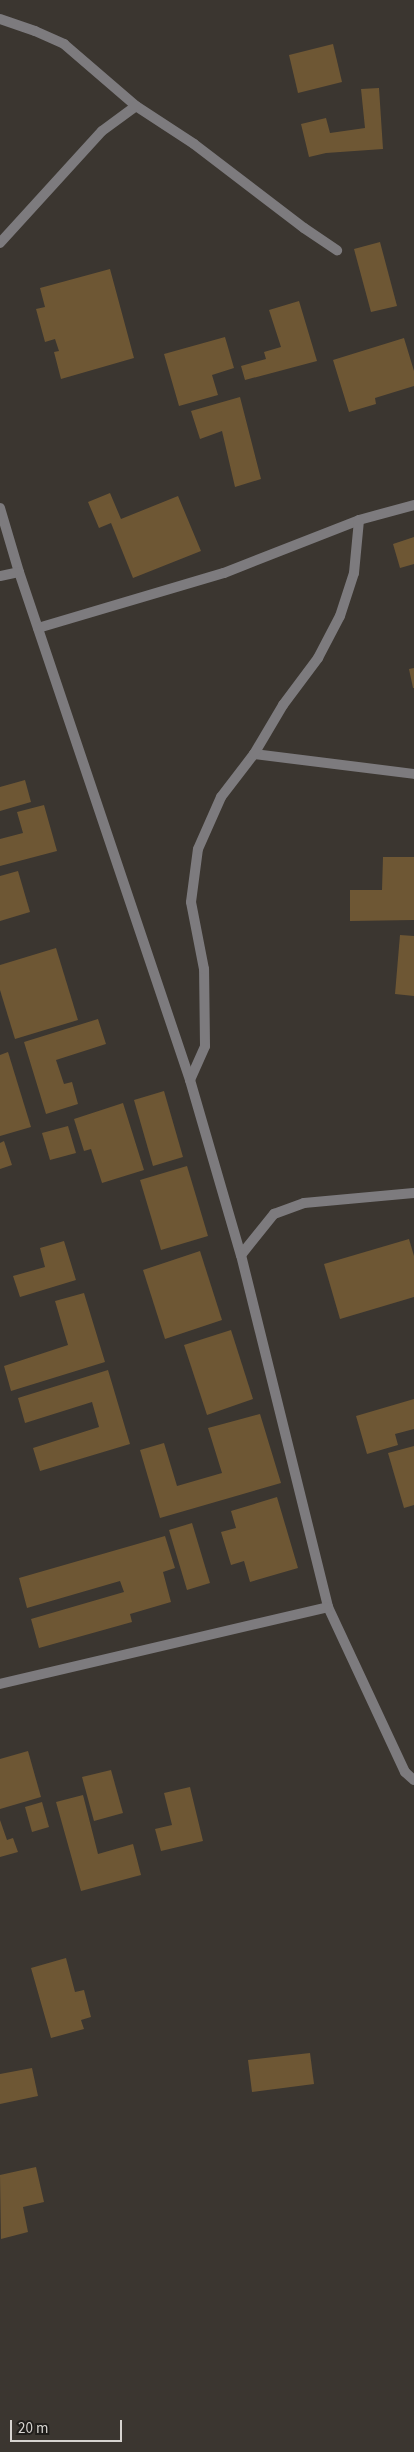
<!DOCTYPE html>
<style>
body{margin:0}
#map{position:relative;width:414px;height:2452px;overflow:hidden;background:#3b3630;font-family:"Source Sans 3",sans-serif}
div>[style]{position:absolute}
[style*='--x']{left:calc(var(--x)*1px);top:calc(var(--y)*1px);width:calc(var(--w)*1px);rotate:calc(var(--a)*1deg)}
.building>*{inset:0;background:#6e5734}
.minor>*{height:10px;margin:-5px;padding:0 5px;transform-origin:5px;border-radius:5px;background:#7d7b7e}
span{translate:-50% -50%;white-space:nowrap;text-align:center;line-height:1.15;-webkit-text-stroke:4px #201e1b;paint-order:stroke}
.scale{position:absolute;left:10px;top:2420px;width:112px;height:22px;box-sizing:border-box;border:2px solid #d7d4d0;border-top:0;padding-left:6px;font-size:15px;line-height:18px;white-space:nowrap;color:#d7d4d0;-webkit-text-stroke:4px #201e1b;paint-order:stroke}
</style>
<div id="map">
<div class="building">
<i style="clip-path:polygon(333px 44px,342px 82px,298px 93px,289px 55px)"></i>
<i style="clip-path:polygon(379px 88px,383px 149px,326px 153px,309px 157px,301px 124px,326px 118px,330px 133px,365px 128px,361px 89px)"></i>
<i style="clip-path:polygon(380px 242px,397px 306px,371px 312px,354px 249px)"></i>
<i style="clip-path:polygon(110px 269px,134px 358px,61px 379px,54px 352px,59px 351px,55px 339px,45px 342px,36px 309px,45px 307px,40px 288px)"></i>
<i style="clip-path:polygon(299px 301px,317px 361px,245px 380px,241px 366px,266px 359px,264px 352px,281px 347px,269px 310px)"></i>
<i style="clip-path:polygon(225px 337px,234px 368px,212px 375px,218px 395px,179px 406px,164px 354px)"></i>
<i style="clip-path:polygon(404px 338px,414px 371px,414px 386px,375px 398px,376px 404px,349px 412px,333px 360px)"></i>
<i style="clip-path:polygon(240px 397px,261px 479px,235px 487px,222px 431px,200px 439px,191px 411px)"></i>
<i style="clip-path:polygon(110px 493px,121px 519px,178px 496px,201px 551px,133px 578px,111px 523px,99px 528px,88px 502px)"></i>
<i style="clip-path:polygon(414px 537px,414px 564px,400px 568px,393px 544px)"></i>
<i style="clip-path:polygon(414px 668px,414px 688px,413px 688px,409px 669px)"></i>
<i style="clip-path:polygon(25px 780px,31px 802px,0 811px,0 787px)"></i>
<i style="clip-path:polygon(44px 805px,57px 851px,0 866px,0 839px,23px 833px,17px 812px)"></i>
<i style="clip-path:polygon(383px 857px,414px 857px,414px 920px,350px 921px,350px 890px,382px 890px)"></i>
<i style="clip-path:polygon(18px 871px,30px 912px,0 921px,0 876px)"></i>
<i style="clip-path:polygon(400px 935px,414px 936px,414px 996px,395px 994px)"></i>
<i style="clip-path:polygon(56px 948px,78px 1020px,15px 1039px,0 990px,0 965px)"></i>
<i style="clip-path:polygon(98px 1019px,106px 1044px,56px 1060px,64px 1084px,72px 1082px,78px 1104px,46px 1114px,24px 1042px)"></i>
<i style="clip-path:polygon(8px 1052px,31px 1127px,0 1136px,0 1055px)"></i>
<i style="clip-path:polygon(164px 1091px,183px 1157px,153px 1166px,134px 1100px)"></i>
<i style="clip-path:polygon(123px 1103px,144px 1170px,102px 1183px,91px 1149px,84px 1151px,74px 1119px)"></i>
<i style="clip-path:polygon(68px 1126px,76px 1153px,50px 1160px,42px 1133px)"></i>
<i style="clip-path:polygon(4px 1141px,12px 1165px,0 1169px,0 1143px)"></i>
<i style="clip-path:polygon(187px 1166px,208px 1236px,161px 1250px,140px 1180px)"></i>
<i style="clip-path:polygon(409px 1239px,414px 1256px,414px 1297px,340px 1319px,324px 1264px)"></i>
<i style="clip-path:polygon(64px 1241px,76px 1280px,20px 1297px,13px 1276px,45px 1267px,40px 1248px)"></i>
<i style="clip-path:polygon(200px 1251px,222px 1320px,165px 1339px,143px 1270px)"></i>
<i style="clip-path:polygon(84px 1293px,105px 1362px,11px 1391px,4px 1366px,68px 1345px,55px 1301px)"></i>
<i style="clip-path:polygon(231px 1330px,253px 1399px,207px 1415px,184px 1345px)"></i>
<i style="clip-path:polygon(108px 1370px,130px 1444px,40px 1471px,33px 1448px,99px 1427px,92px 1402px,25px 1423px,18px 1398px)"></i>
<i style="clip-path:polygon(414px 1399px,414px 1429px,395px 1434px,398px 1445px,367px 1454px,356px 1416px)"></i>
<i style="clip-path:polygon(260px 1414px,281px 1483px,160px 1518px,140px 1450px,164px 1443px,177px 1486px,222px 1473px,208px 1428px)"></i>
<i style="clip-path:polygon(414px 1446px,414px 1505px,404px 1508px,388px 1453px)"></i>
<i style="clip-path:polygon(277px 1497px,298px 1568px,250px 1582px,244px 1561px,231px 1565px,221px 1532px,236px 1528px,231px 1511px)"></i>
<i style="clip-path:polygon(192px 1523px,210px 1583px,187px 1590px,169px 1530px)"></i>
<i style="clip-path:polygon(165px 1536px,175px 1568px,163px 1572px,171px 1602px,130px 1614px,132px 1622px,39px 1648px,31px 1619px,124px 1592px,120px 1581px,27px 1608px,19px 1578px)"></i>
<i style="clip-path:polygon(28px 1751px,41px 1797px,0 1809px,0 1759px)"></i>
<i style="clip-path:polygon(111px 1770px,123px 1813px,94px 1821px,82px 1777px)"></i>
<i style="clip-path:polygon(190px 1787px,203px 1841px,161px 1851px,155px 1829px,172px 1825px,164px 1793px)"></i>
<i style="clip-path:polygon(83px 1795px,98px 1854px,133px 1844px,141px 1875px,81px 1891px,56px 1802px)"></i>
<i style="clip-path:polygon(42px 1802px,49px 1827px,32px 1832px,25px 1807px)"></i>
<i style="clip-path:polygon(0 1820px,7px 1840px,13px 1838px,18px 1852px,0 1857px)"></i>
<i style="clip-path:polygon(66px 1958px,75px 1992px,84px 1990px,91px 2017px,81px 2020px,84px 2029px,51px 2038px,31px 1968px)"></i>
<i style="clip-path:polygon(310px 2053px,314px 2084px,252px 2092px,248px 2060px)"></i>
<i style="clip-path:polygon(32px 2068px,38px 2096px,0 2104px,0 2074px)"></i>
<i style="clip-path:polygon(36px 2167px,44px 2202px,23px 2207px,28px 2232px,1px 2239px,0 2175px)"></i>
</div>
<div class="minor">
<i style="--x:0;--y:19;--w:37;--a:19"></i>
<i style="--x:35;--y:31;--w:32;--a:24"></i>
<i style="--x:64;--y:44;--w:95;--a:40.7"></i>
<i style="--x:136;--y:106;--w:69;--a:33.2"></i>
<i style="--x:194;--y:144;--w:138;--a:37.4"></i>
<i style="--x:304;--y:228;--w:40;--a:34"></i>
<i style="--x:0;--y:243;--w:151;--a:-47.7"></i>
<i style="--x:102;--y:131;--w:42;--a:-36.3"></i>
<i style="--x:0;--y:508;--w:67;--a:73.5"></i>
<i style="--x:19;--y:572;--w:536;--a:71.4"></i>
<i style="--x:190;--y:1080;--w:182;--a:73.8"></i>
<i style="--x:241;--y:1255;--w:363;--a:76.1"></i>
<i style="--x:328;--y:1607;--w:182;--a:65"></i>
<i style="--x:405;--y:1772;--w:12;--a:42"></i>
<i style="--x:0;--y:576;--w:19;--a:-12"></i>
<i style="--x:38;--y:628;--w:194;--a:-16.5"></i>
<i style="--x:224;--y:573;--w:145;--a:-21.4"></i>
<i style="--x:359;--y:520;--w:57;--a:-15.3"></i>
<i style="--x:254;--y:754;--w:161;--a:7.1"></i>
<i style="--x:190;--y:1080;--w:37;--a:-66"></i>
<i style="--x:205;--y:1046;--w:77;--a:-90.7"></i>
<i style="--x:204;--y:969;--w:68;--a:-101"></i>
<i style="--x:191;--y:902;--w:53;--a:-82.5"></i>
<i style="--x:198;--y:849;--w:57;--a:-66.1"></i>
<i style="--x:221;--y:797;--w:54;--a:-52.5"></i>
<i style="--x:254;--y:754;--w:57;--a:-59.4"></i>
<i style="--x:283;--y:705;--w:59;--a:-53.3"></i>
<i style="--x:318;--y:658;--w:47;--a:-62.4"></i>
<i style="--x:340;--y:616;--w:45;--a:-72"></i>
<i style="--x:354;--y:573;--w:53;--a:-84.6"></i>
<i style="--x:241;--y:1255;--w:53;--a:-51.2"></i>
<i style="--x:274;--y:1214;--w:32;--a:-20"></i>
<i style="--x:304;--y:1203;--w:110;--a:-5.2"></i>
<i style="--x:0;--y:1684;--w:337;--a:-13.2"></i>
</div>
<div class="scale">20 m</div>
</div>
